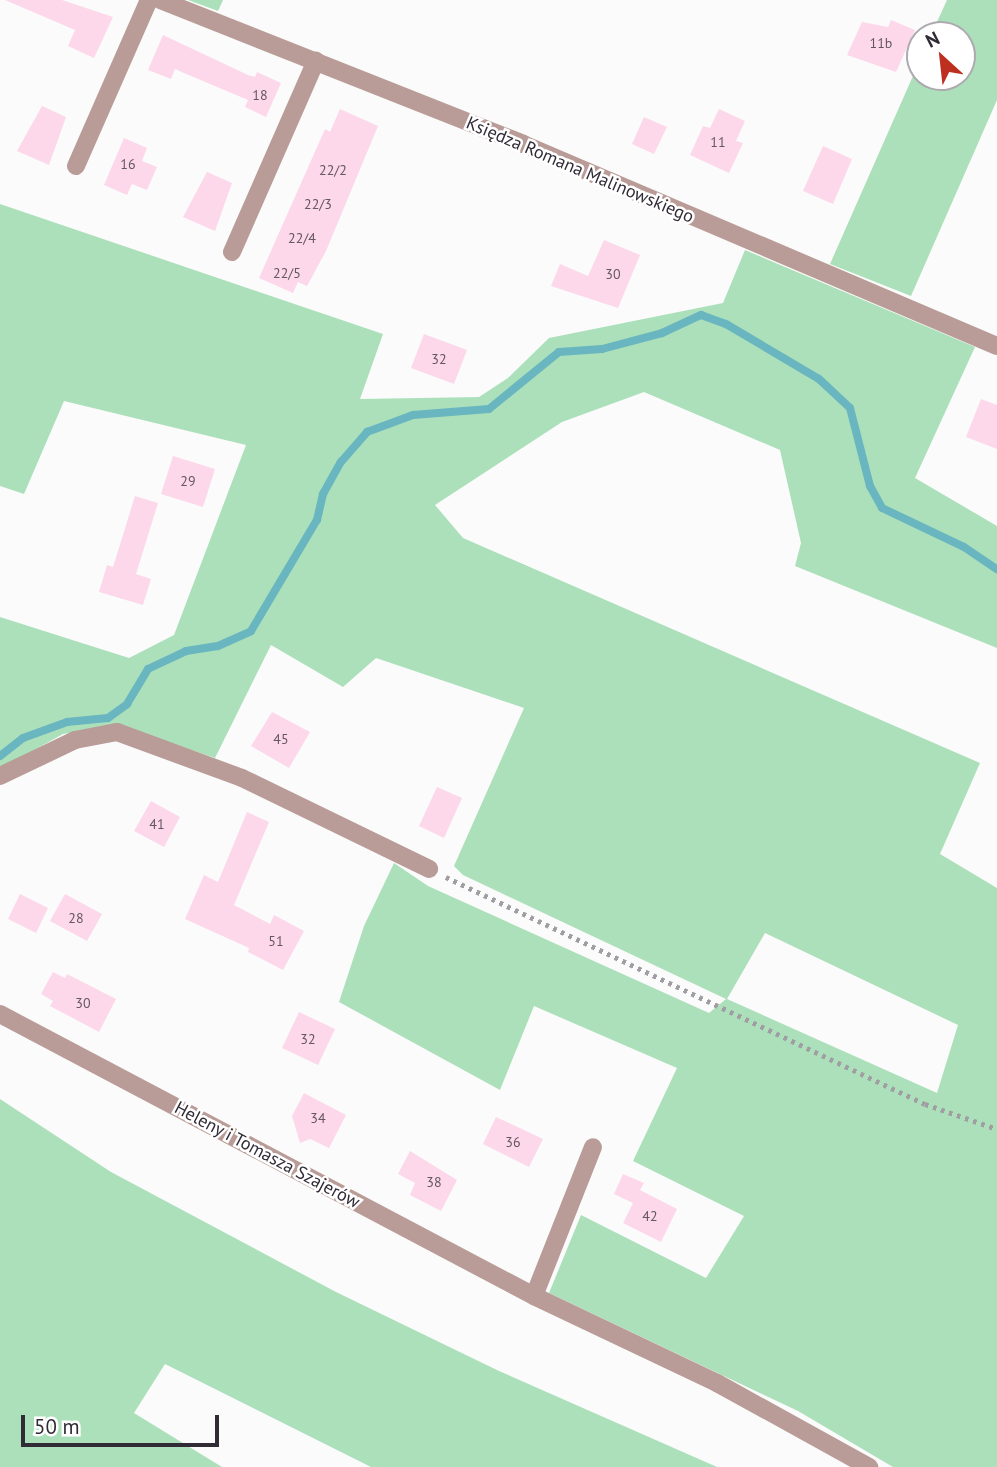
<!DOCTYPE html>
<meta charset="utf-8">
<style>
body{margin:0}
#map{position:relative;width:997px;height:1467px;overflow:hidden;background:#fbfbfb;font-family:"PT Sans",sans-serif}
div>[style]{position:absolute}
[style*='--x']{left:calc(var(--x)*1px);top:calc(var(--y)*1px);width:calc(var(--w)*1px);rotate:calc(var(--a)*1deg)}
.green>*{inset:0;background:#ace0ba}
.stream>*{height:8px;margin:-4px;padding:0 4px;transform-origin:4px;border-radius:4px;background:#69b6c0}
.building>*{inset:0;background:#fcd8ea}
.path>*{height:4.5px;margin-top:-2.25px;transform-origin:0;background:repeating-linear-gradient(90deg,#a19ea3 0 3.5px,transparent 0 8.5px)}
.minor>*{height:18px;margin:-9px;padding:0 9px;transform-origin:9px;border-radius:9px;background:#b99c97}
span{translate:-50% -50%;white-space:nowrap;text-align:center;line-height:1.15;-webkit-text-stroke:5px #fff;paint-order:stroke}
.number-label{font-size:14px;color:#645663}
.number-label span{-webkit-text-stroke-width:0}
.street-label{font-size:18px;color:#312b36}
.north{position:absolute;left:906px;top:21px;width:70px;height:70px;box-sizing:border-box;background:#fff;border:2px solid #adaaaf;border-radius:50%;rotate:333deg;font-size:19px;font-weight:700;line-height:28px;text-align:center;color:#312b36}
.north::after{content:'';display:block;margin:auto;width:24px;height:32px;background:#bd3020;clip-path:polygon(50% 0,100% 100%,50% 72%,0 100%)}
.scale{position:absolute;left:21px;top:1415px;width:198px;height:32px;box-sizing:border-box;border:4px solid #312b36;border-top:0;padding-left:9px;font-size:21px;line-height:24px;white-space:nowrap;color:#312b36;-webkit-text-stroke:5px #fff;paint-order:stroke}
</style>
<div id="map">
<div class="green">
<i style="clip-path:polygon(188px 0,223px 0,218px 11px)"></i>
<i style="clip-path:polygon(947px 0,997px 0,997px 100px,911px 296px,830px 264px,920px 60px,920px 77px,962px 77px,962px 35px,931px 35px)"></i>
<i style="clip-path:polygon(evenodd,0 204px,383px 334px,360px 399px,479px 397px,508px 378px,549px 338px,723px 303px,745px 250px,975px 347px,915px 478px,997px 526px,997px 648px,795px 566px,801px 543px,780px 450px,644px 392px,562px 422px,435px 505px,463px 538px,980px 763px,940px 854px,997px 888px,997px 1467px,893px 1467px,798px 1411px,549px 1293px,581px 1215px,706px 1278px,744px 1216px,633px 1161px,677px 1068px,534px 1006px,500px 1090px,339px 1002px,364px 926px,394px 863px,428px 886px,709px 1013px,726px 999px,463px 875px,454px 866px,524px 708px,376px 658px,343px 687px,271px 645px,215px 758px,117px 725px,63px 734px,0 769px,0 617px,129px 658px,174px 635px,246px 445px,64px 401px,24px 494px,0 486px,0 204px,765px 933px,958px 1025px,937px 1093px,727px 999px,765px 933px)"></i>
<i style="clip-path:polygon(0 1099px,111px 1172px,336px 1292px,499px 1371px,717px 1467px,371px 1467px,165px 1364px,134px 1413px,222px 1467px,0 1467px)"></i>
</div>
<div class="stream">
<i style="--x:0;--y:756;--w:29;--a:-38"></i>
<i style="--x:23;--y:738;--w:47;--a:-20"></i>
<i style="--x:67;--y:722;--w:41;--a:-5.6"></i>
<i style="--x:108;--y:718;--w:24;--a:-36"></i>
<i style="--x:127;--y:704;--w:41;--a:-59"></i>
<i style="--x:148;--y:669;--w:42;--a:-25.3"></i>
<i style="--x:186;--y:651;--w:32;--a:-9"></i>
<i style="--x:218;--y:646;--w:36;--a:-24"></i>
<i style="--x:251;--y:631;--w:129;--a:-59.3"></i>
<i style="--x:317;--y:520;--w:27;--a:-77"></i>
<i style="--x:323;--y:494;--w:37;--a:-61"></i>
<i style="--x:341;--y:462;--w:40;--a:-49"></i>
<i style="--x:367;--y:432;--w:49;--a:-20.3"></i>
<i style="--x:413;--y:415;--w:76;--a:-4.5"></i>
<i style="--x:489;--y:409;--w:90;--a:-39.2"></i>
<i style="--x:559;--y:352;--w:43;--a:-4"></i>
<i style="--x:602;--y:349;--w:62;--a:-14.9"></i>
<i style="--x:662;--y:333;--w:43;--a:-24.8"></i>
<i style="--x:701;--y:315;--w:27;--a:20"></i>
<i style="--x:726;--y:324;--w:108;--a:30.6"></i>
<i style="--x:819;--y:379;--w:42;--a:43.1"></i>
<i style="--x:850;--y:408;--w:81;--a:75.6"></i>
<i style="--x:870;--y:486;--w:25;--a:61"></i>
<i style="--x:882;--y:508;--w:91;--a:25.4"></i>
<i style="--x:964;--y:547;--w:40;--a:34"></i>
</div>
<div class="building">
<i style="clip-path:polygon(5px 0,62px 0,113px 17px,94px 58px,68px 46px,75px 30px)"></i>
<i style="clip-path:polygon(891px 20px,915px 30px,896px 72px,847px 55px,862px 22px,888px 27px)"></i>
<i style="clip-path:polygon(163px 35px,248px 75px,255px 77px,257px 72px,281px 83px,266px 117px,245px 107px,248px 100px,184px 73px,175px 69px,171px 79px,148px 70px)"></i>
<i style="clip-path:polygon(42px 106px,66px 117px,49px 165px,17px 151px)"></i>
<i style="clip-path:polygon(340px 109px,378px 126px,326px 251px,307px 286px,298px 282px,293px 293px,259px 278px,325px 129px,330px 132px)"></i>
<i style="clip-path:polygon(719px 109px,745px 121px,736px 141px,743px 143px,729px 173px,690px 155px,703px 126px,710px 128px)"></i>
<i style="clip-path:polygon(644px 117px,667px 127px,654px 154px,632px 144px)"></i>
<i style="clip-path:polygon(124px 138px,147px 148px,142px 161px,157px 167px,147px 190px,132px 184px,127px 195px,104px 185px)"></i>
<i style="clip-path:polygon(823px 146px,852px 159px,833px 204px,803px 191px)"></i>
<i style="clip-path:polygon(207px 172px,232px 183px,215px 231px,183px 217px)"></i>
<i style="clip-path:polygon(604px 240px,640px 255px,618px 308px,551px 286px,560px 264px,588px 276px)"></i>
<i style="clip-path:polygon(424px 334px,467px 350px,454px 384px,411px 368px)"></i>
<i style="clip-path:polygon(981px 399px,997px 405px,997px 449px,966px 437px)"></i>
<i style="clip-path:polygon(173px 456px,215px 469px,203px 507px,161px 494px)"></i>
<i style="clip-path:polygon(135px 496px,158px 503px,136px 574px,151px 579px,143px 605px,99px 592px,107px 565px,113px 567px)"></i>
<i style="clip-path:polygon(272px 712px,310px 732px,289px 768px,251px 746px)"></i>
<i style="clip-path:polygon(437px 787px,462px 798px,444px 838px,419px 826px)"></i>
<i style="clip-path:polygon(151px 801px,180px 817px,164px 847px,134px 831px)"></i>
<i style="clip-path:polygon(247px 812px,269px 822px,234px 905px,270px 924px,274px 915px,304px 931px,283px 970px,248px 952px,249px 948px,185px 919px,204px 875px,218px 882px)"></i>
<i style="clip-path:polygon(20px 894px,48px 908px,36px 933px,8px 919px)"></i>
<i style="clip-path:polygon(65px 894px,102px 914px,87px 941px,50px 921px)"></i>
<i style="clip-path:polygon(53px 972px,65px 978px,67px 974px,116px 999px,99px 1032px,50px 1006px,53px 1001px,41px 994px)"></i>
<i style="clip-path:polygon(299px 1012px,335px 1029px,318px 1065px,282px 1048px)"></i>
<i style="clip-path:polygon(304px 1093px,346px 1115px,329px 1148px,310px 1139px,300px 1143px,292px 1116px)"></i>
<i style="clip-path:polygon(496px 1117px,543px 1139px,529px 1167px,483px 1144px)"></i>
<i style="clip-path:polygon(410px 1151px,457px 1180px,441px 1211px,410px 1195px,415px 1183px,398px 1174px)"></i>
<i style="clip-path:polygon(623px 1174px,644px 1183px,640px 1190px,677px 1209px,661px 1242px,623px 1223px,633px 1203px,614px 1194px)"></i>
</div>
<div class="path">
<i style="--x:446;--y:877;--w:530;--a:25.36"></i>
<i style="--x:925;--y:1104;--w:76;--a:19.1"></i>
</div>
<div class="minor">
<i style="--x:160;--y:0;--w:391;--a:21.6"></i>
<i style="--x:523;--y:144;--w:515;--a:23.08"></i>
<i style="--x:76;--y:166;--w:181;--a:-66.3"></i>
<i style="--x:232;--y:252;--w:209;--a:-66.3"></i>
<i style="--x:0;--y:776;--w:83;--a:-25.6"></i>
<i style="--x:75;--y:740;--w:43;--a:-10.8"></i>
<i style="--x:117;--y:732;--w:133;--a:20.2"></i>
<i style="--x:242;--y:778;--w:208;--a:25.9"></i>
<i style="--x:0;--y:1014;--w:604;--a:27.84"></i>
<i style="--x:534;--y:1296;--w:203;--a:25.4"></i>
<i style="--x:717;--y:1383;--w:174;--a:28.9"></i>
<i style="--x:534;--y:1296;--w:160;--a:-68.4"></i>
</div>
<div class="number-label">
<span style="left:881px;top:43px">11b</span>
<span style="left:260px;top:95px">18</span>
<span style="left:718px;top:142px">11</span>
<span style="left:128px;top:164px">16</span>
<span style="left:333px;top:170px">22/2</span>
<span style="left:318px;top:204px">22/3</span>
<span style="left:302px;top:238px">22/4</span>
<span style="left:287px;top:273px">22/5</span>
<span style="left:613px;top:274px">30</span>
<span style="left:439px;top:359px">32</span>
<span style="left:188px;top:481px">29</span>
<span style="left:281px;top:739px">45</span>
<span style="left:157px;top:824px">41</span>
<span style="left:76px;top:918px">28</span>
<span style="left:276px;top:941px">51</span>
<span style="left:83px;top:1003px">30</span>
<span style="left:308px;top:1039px">32</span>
<span style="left:318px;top:1118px">34</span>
<span style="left:513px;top:1142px">36</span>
<span style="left:434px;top:1182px">38</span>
<span style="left:650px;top:1216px">42</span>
</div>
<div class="street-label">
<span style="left:580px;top:170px;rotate:23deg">Księdza Romana Malinowskiego</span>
<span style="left:267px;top:1155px;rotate:28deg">Heleny i Tomasza Szajerów</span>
</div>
<div class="north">N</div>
<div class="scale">50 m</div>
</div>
